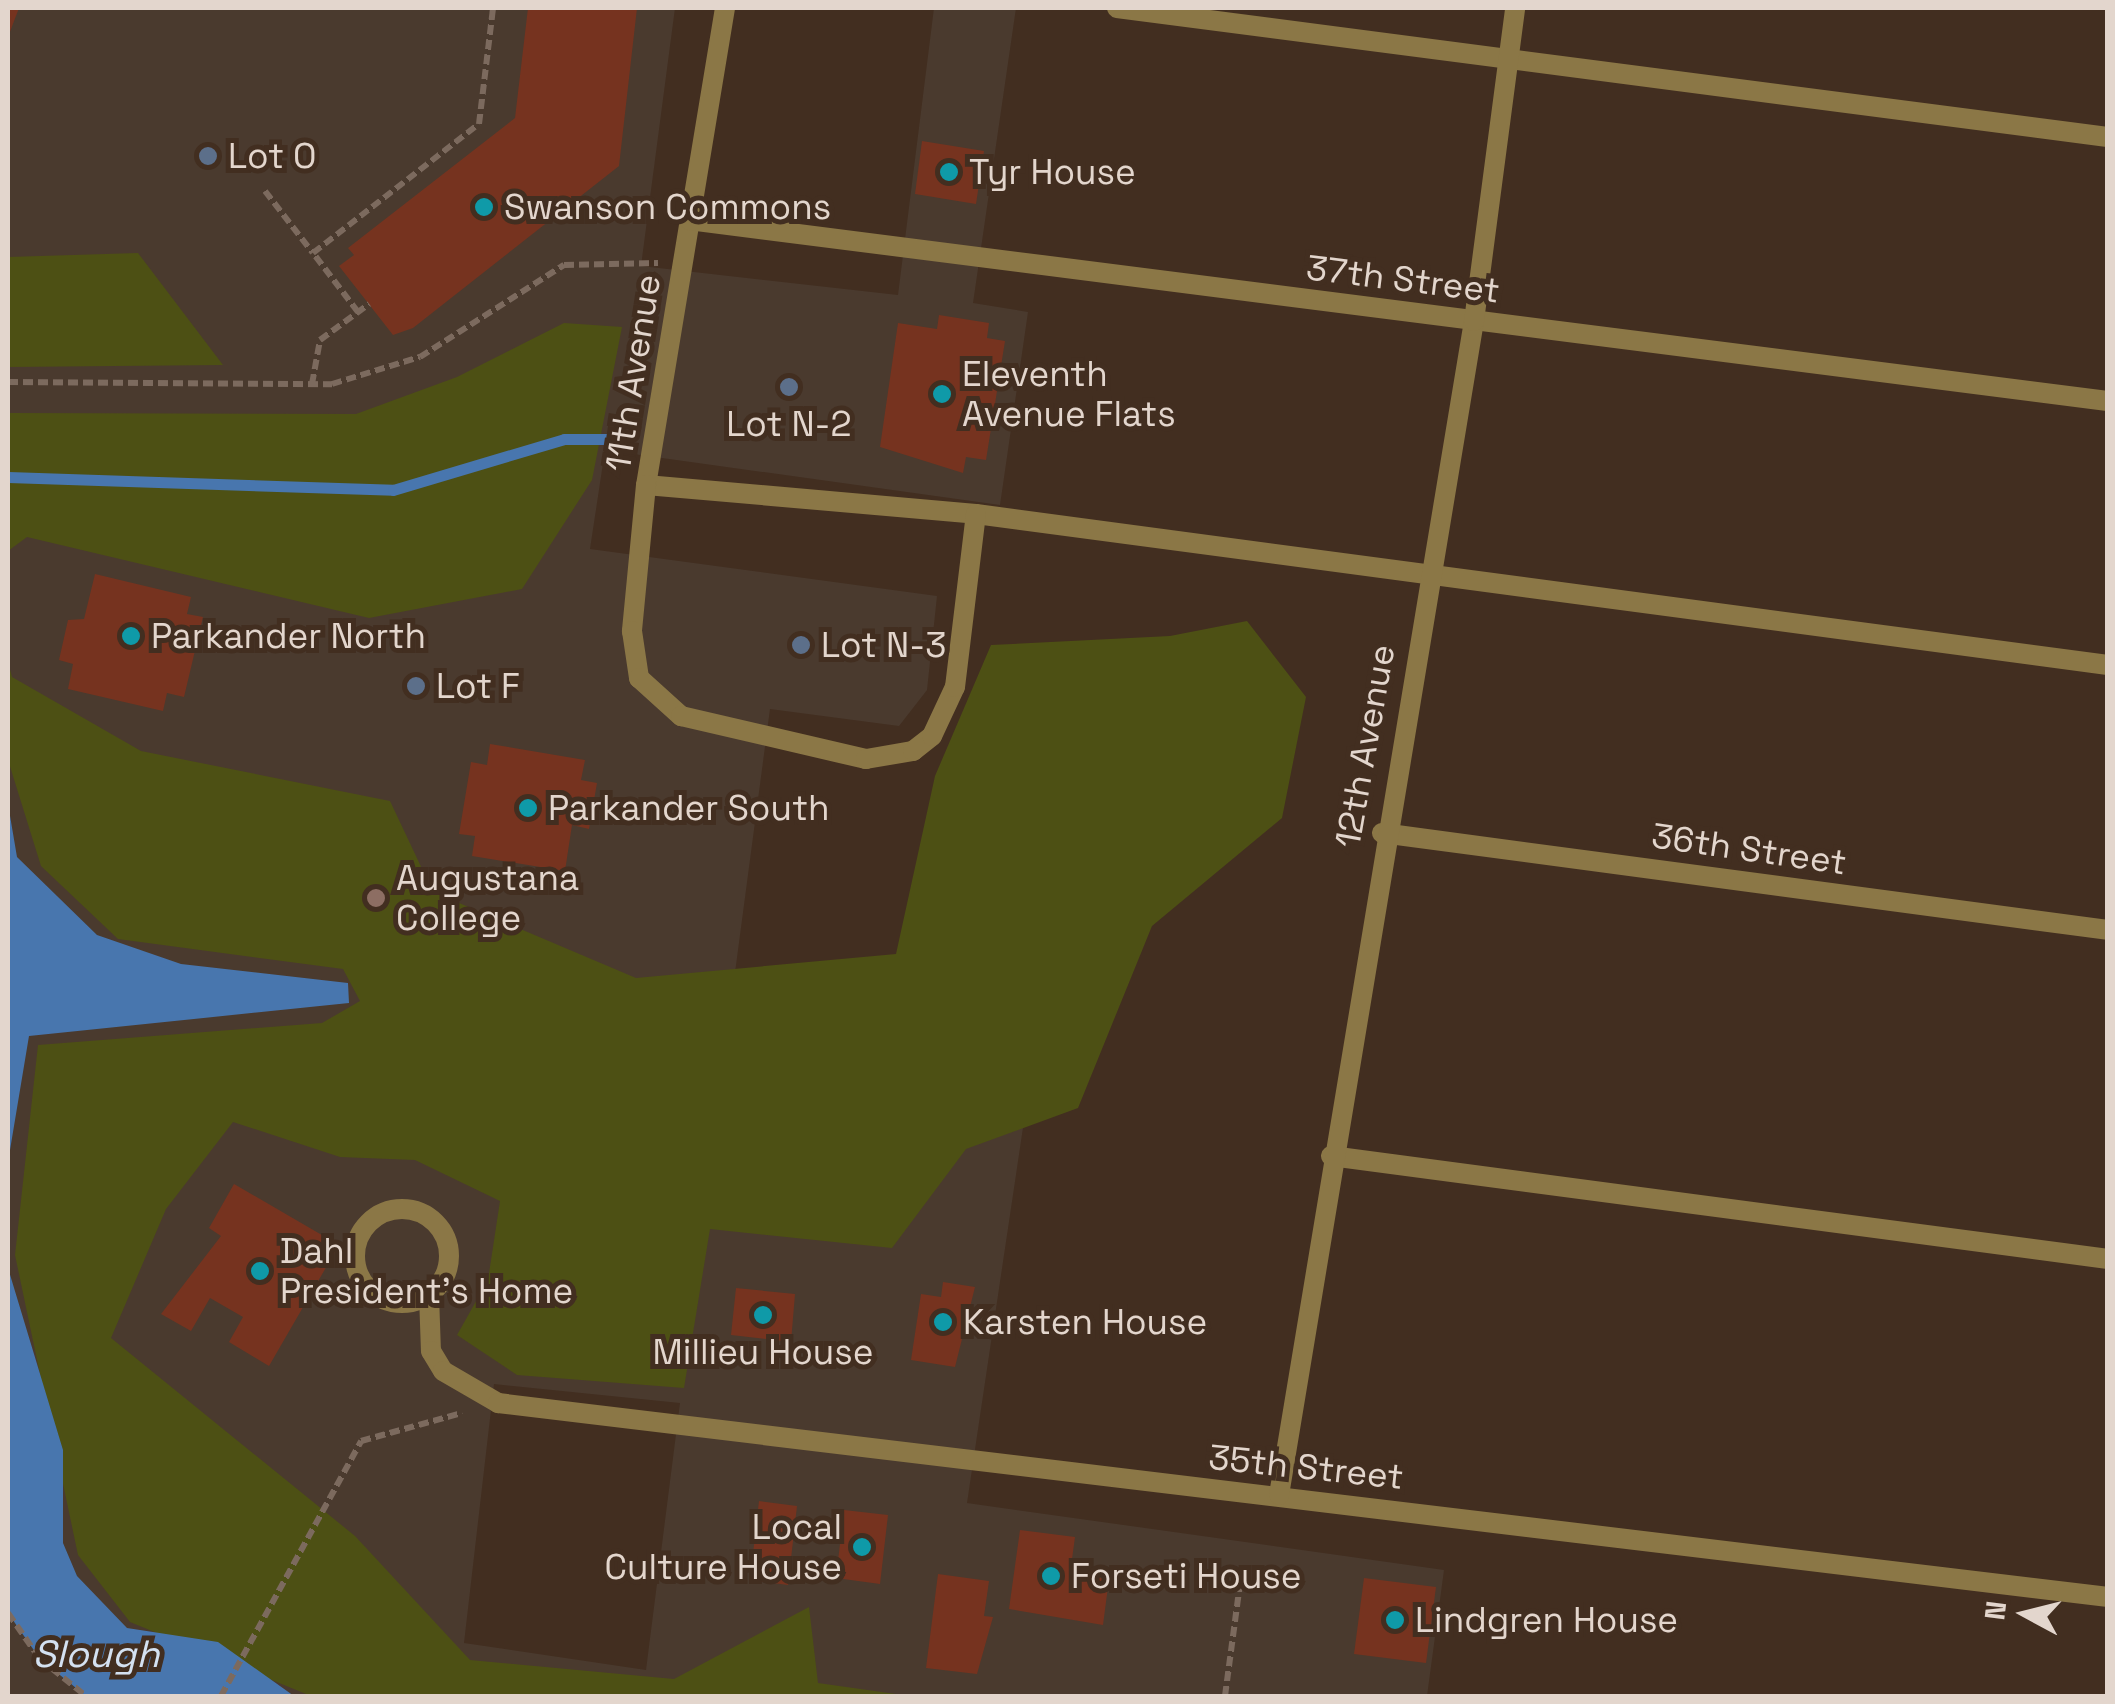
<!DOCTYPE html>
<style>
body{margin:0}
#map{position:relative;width:2115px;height:1704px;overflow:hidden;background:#422e20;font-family:"Space Grotesk",sans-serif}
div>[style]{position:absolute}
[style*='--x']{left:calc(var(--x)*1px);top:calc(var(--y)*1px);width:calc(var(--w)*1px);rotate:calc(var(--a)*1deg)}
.education>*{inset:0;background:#4a3a2e}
.green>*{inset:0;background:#4d5014}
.water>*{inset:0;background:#4876ae}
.stream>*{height:11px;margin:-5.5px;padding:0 5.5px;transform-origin:5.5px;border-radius:5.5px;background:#4876ae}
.building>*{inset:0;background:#76331f}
.path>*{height:6px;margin-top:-3px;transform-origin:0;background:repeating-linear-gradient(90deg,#7c6a5e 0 10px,transparent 0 15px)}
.lane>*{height:20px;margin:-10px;padding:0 10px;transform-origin:10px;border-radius:10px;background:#8b7746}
.lane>.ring{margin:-10px;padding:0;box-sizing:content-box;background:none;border:20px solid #8b7746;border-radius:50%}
.street>*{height:20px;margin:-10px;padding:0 10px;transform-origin:10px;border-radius:10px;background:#8b7746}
.dots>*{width:28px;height:28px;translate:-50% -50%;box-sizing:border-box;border:5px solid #422e20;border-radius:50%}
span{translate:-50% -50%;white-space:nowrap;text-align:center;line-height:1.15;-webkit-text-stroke:10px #422e20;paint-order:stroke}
.poi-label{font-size:35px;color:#e3d6cd}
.left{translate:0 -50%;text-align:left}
.right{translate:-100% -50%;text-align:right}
.street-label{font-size:35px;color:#e3d6cd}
.water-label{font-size:38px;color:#d4e1f1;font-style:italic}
.frame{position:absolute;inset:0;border:10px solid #e3d6cd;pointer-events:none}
.north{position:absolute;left:1975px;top:1564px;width:100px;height:100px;-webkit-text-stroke:8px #422e20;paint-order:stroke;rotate:277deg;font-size:28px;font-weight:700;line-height:40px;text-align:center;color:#e3d6cd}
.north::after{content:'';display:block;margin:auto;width:35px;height:45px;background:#e3d6cd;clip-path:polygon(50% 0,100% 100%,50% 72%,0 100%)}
</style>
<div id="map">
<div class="education">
<i style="clip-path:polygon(evenodd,8px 8px,675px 8px,641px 266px,898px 295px,934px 8px,1016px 8px,973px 303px,1028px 312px,1000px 505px,605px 450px,590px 549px,937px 596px,927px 690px,899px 726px,770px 709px,727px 1033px,1031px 1074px,967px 1503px,1444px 1570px,1427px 1696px,8px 1696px,8px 8px,494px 1384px,680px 1403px,646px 1670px,464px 1643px,494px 1384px)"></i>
</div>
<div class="green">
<i style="clip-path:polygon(138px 253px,223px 365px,8px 367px,8px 257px)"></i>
<i style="clip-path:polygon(564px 323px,622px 327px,592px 480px,522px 589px,369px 618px,27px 537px,8px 551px,8px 413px,356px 414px,457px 377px)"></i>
<i style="clip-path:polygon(1247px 621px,1306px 697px,1282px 818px,1152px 926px,1078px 1108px,966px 1149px,892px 1248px,710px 1229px,684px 1388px,517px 1375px,457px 1335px,488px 1280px,500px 1201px,415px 1160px,340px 1157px,233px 1122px,166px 1209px,111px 1338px,355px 1536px,470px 1660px,674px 1679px,809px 1607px,818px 1683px,910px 1696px,311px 1696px,130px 1622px,78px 1555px,15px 1255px,38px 1045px,322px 1023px,360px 1001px,343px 969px,118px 939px,41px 866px,8px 760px,8px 662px,12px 677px,141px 751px,390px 801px,433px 892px,636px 978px,896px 954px,935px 776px,991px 645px,1170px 636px)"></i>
</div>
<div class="water">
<i style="clip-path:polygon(8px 804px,17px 857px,97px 935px,181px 964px,348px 983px,349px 1003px,29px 1036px,8px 1162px)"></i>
<i style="clip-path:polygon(8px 1268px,63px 1450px,63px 1543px,77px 1576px,127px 1628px,218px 1642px,294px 1696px,86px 1696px,40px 1659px,8px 1613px)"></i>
</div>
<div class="stream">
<i style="--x:8;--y:477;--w:385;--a:1.9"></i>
<i style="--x:393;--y:490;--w:178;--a:-16.6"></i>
<i style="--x:564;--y:439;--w:42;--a:0"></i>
</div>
<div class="building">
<i style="clip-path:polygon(8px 8px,19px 8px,8px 37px)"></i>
<i style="clip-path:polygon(528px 8px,637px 8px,619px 166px,413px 328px,393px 335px,339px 266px,354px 255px,348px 248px,515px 118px)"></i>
<i style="clip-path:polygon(922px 141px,984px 151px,976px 204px,915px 194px)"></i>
<i style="clip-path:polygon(939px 315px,989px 323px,987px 338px,1005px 341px,986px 460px,966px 457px,963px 473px,880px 447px,898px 323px,937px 329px)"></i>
<i style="clip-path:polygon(95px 574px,191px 597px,187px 614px,203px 617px,184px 697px,167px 693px,163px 711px,68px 689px,73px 664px,59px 660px,68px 620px,84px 619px)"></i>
<i style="clip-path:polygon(490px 744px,585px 760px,581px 780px,597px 783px,589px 829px,572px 825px,565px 871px,472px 856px,475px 836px,459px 834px,471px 762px,487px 765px)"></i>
<i style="clip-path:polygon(234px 1184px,339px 1245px,269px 1366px,229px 1342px,243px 1317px,210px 1298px,191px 1331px,161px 1314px,221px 1236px,209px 1228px)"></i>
<i style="clip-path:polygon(943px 1282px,975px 1287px,955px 1367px,911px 1360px,921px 1294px,941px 1297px)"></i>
<i style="clip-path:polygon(736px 1288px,795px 1294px,791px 1342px,731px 1335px)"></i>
<i style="clip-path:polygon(759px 1501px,797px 1506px,788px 1585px,750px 1580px)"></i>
<i style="clip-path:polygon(844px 1510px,888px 1515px,880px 1584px,836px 1578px)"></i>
<i style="clip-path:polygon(1020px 1530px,1075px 1537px,1070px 1574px,1109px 1579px,1103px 1625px,1009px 1609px)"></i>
<i style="clip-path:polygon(938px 1574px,989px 1581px,984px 1616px,993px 1617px,977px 1674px,926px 1668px)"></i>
<i style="clip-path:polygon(1364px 1578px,1436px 1587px,1426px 1663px,1354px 1654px)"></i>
</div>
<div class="path">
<i style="--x:265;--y:191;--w:78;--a:52.3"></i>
<i style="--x:358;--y:312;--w:74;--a:-127.3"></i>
<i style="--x:313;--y:253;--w:210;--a:-37.9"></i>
<i style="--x:479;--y:124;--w:117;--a:-83.1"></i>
<i style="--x:8;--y:382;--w:324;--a:0.4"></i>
<i style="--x:332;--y:384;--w:92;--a:-17.1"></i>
<i style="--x:420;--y:357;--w:171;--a:-32.6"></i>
<i style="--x:564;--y:265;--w:94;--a:-1.2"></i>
<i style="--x:312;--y:384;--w:45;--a:-79.7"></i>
<i style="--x:320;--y:340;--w:61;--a:-36.3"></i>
<i style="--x:8;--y:1613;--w:56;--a:55.2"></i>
<i style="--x:40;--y:1659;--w:59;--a:38.8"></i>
<i style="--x:221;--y:1696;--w:291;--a:-61.2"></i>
<i style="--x:361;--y:1441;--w:105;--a:-15.5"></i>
<i style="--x:1225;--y:1696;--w:113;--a:-82.4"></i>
</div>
<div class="lane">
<i style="--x:1117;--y:8;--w:999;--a:7.42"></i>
<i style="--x:646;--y:485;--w:331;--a:5"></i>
<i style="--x:976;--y:514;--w:1142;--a:7.6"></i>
<i style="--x:1331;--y:1156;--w:784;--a:7.55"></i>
<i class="ring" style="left:355px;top:1209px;width:74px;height:74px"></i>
<i style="--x:429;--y:1295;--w:56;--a:88"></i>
<i style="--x:431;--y:1351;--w:23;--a:59"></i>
<i style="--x:443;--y:1371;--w:64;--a:30.2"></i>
</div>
<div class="street">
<i style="--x:725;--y:8;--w:483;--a:99.4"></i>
<i style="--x:646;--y:485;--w:147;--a:95.5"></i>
<i style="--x:632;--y:631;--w:48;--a:81.5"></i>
<i style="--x:639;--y:678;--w:57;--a:42.1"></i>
<i style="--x:681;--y:716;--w:190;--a:13.1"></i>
<i style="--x:866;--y:759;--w:48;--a:-9.7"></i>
<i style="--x:913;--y:751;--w:24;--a:-38"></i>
<i style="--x:932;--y:736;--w:54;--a:-64.9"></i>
<i style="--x:955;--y:687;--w:174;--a:-83.1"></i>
<i style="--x:689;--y:220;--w:1430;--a:7.27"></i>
<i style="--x:1382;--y:833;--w:732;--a:7.61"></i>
<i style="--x:498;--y:1403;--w:1622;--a:6.87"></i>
<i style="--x:1279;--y:1495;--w:1190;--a:-80.57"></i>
<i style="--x:1474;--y:321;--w:316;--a:-82.5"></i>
</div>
<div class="dots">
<i style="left:208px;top:156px;background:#5c6f8a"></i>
<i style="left:949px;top:172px;background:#0f9aa8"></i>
<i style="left:484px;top:207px;background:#0f9aa8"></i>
<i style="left:789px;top:387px;background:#5c6f8a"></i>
<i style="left:942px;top:394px;background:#0f9aa8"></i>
<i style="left:131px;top:636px;background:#0f9aa8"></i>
<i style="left:801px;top:645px;background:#5c6f8a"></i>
<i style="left:416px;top:686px;background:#5c6f8a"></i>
<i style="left:528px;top:808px;background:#0f9aa8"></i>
<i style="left:376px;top:898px;background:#8d6e63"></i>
<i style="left:260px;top:1271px;background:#0f9aa8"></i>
<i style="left:763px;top:1315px;background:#0f9aa8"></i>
<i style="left:943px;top:1322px;background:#0f9aa8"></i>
<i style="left:862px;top:1547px;background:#0f9aa8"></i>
<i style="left:1051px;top:1576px;background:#0f9aa8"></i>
<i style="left:1395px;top:1620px;background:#0f9aa8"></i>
</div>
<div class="poi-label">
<span class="left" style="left:228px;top:156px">Lot O</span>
<span class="left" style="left:969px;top:172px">Tyr House</span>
<span class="left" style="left:504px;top:207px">Swanson Commons</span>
<span class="left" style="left:962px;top:394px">Eleventh<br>Avenue Flats</span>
<span style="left:789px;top:424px">Lot N-2</span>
<span class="left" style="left:151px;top:636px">Parkander North</span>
<span class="left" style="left:821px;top:645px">Lot N-3</span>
<span class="left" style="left:436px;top:686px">Lot F</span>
<span class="left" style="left:548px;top:808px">Parkander South</span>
<span class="left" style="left:396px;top:898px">Augustana<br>College</span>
<span class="left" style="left:280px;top:1271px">Dahl<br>President's Home</span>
<span class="left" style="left:963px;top:1322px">Karsten House</span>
<span style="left:763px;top:1352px">Millieu House</span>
<span class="right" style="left:842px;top:1547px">Local<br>Culture House</span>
<span class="left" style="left:1071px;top:1576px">Forseti House</span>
<span class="left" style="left:1415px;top:1620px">Lindgren House</span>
</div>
<div class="street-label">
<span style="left:1403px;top:279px;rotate:7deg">37th Street</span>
<span style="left:633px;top:373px;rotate:-81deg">11th Avenue</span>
<span style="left:1365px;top:746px;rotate:-80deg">12th Avenue</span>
<span style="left:1749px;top:849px;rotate:8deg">36th Street</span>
<span style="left:1306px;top:1467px;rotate:6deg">35th Street</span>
</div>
<div class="water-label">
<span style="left:96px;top:1655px">Slough</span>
</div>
<div class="frame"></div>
<div class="north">N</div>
</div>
